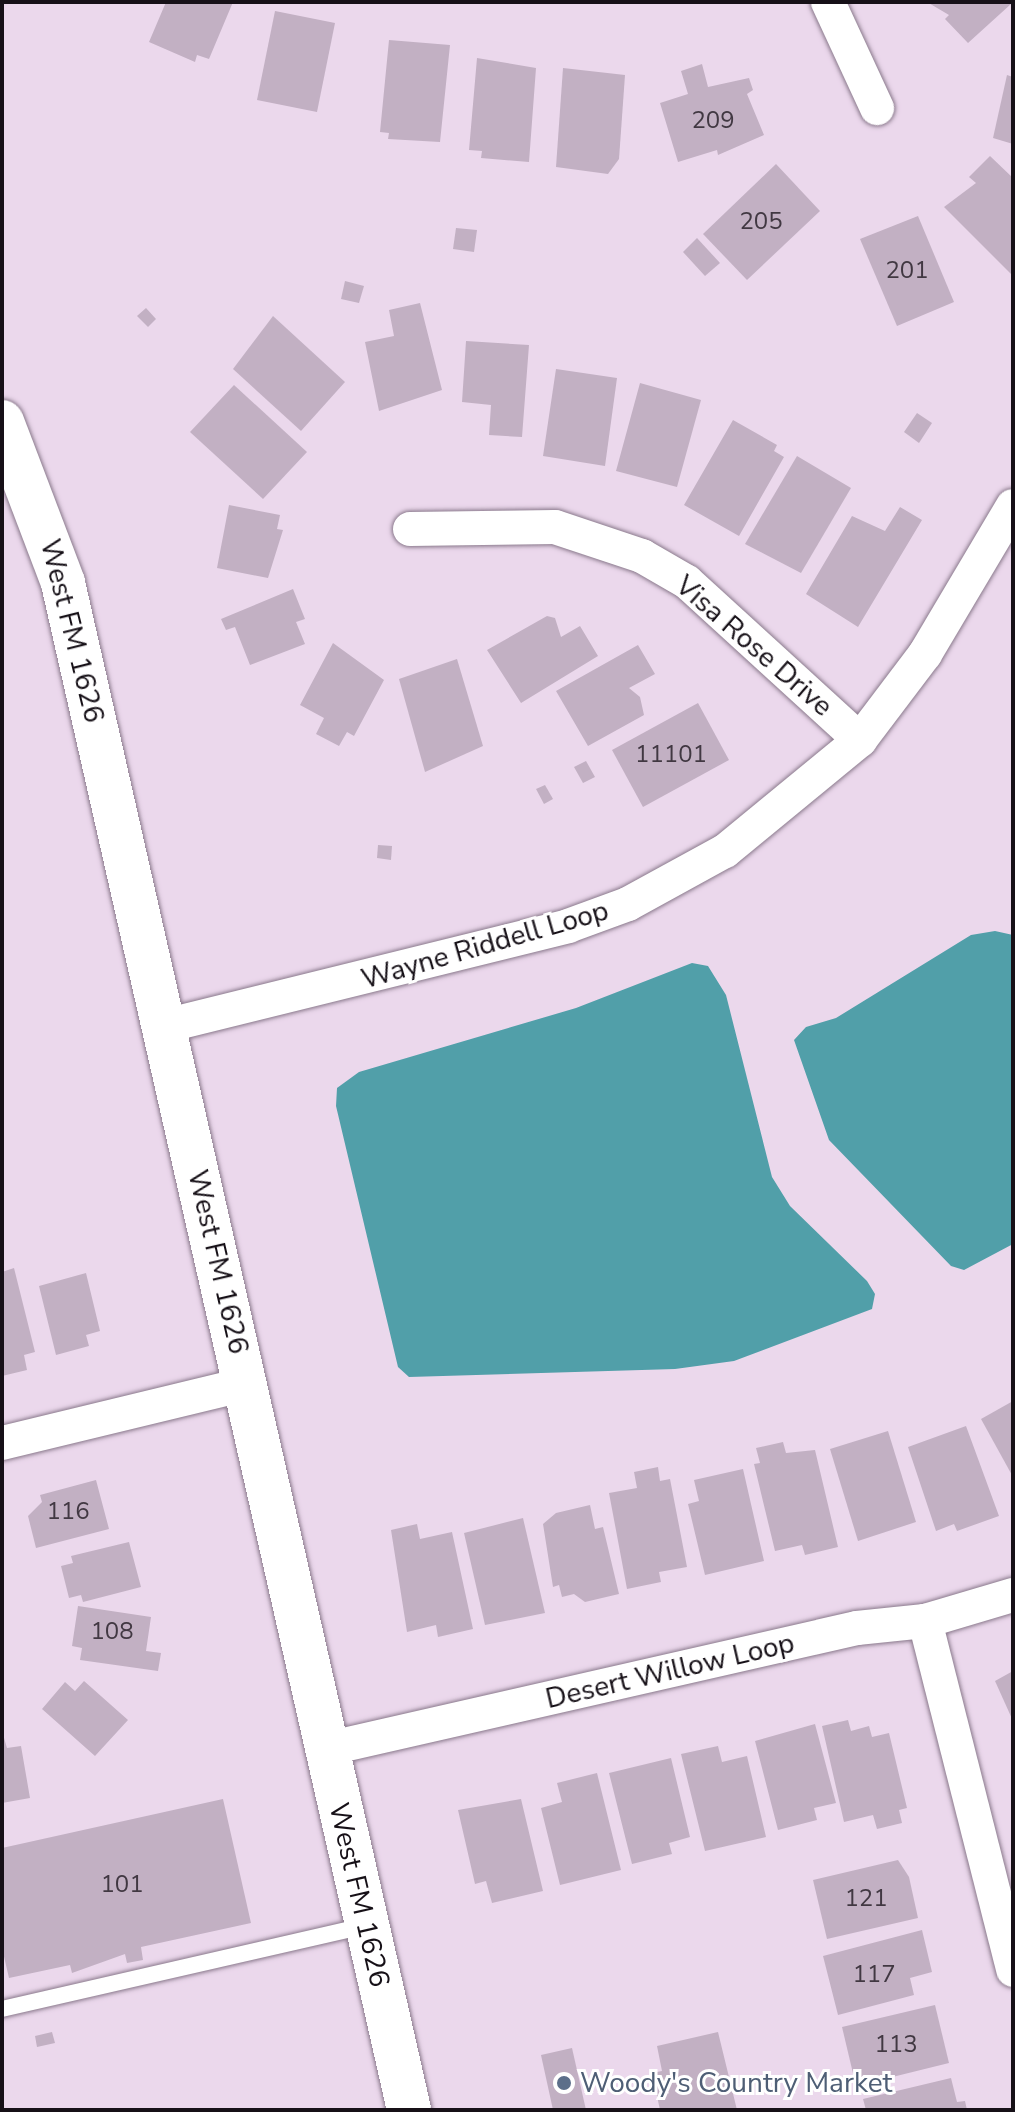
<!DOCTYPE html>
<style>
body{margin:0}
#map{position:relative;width:1015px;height:2112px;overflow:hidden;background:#ebd8ec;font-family:"Nunito Sans",sans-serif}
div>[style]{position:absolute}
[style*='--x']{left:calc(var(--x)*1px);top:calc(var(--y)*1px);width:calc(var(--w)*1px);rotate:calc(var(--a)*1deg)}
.water>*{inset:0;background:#519fa9}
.building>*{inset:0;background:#c2b0c3}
.roads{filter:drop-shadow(0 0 2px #8a798c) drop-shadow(0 0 2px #8a798c)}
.lane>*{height:16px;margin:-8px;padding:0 8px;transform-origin:8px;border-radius:8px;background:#fff}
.street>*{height:34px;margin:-17px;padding:0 17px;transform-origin:17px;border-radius:17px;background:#fff}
.secondary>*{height:44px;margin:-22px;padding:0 22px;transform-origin:22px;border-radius:22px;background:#fff}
.dots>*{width:22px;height:22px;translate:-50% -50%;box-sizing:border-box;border:4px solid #fff;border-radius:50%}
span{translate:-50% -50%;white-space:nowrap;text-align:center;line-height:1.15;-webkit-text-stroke:6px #fff;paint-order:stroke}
.number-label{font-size:24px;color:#413842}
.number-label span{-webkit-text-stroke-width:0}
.street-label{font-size:28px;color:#161017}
.service-label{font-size:28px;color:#4e5e75}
.left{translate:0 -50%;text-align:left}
.frame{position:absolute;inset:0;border:4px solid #161017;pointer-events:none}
</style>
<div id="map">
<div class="water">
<i style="clip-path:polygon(995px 931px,1013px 935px,1013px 1244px,964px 1270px,951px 1266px,829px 1140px,794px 1040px,806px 1027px,836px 1018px,971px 935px)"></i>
<i style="clip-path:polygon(692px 963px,708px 966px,726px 995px,772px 1177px,790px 1206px,867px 1281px,875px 1294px,872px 1309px,734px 1361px,675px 1369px,409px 1377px,398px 1367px,336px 1106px,337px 1088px,359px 1072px,576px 1008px)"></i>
</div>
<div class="building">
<i style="clip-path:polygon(166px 2px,233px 2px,209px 59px,197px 55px,195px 62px,149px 42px)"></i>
<i style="clip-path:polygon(927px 2px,1009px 2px,1011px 4px,968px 43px,945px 19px,949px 15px)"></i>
<i style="clip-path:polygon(275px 11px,335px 23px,317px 112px,257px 100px)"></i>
<i style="clip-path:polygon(389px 40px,450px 45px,440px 142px,388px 139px,389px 133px,380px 132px)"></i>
<i style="clip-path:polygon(477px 58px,536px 68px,529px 162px,481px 158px,482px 151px,469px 150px)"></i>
<i style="clip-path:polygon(702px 64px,708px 87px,749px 78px,753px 90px,747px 94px,764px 135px,718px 155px,717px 150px,678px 162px,660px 103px,688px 94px,681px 71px)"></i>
<i style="clip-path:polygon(563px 68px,625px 75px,619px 159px,608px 174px,556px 167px)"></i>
<i style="clip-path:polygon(1007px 75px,1013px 77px,1013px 144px,993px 138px)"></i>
<i style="clip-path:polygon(990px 156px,1013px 178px,1011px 274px,944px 207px,976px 183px,969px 177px)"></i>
<i style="clip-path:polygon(776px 164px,820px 211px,747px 280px,703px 234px)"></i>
<i style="clip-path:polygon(918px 216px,954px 302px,897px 326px,860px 239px)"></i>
<i style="clip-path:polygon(456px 228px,477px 230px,474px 252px,453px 249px)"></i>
<i style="clip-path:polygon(697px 238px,720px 263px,705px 276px,683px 252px)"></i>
<i style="clip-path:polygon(345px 281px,364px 286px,359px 303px,341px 299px)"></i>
<i style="clip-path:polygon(420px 303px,442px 390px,379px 411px,365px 342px,394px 336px,389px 310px)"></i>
<i style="clip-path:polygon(146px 308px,156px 319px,148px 327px,137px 316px)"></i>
<i style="clip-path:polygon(273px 316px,345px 382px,301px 431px,233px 369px)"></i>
<i style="clip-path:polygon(466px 341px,529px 345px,522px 437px,489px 435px,491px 405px,462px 402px)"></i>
<i style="clip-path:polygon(556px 369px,617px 378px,605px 466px,543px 456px)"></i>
<i style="clip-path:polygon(640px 383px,701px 400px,677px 487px,616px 471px)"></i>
<i style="clip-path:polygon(234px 385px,307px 452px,263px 499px,190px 432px)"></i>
<i style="clip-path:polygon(917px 413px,932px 423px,919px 443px,904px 432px)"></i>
<i style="clip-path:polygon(733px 420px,777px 445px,774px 451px,784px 457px,739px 536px,684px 505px)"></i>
<i style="clip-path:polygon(797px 456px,851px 488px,801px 573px,745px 544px)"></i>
<i style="clip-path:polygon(229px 505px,280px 515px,277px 529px,283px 530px,268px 578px,217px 568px)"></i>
<i style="clip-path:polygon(900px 507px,922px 520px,858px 627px,806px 594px,852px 516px,885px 531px)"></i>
<i style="clip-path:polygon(293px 589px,305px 619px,296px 622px,305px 644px,250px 665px,235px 627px,226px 630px,221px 619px)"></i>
<i style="clip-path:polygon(547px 616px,555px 618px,561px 637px,580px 626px,598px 656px,521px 703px,487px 650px)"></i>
<i style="clip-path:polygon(333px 643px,384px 680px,354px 736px,347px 732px,339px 746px,316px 734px,324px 718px,300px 705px)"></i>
<i style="clip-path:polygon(638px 645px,655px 674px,629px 688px,640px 697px,644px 715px,588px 746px,556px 691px)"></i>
<i style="clip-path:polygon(457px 659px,483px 746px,425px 772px,399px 679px)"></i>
<i style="clip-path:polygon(698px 703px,729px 760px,643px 807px,612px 750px)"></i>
<i style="clip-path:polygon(586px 761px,595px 777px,583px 783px,574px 767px)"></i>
<i style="clip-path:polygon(545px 785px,553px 799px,544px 804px,536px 789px)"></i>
<i style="clip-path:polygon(378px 845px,392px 846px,391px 860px,377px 858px)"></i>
<i style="clip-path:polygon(14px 1268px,35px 1352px,24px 1355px,27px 1370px,2px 1376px,2px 1272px)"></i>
<i style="clip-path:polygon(86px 1273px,100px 1331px,86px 1335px,89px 1346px,56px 1355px,39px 1286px)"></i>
<i style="clip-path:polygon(1013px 1401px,1013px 1477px,981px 1419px)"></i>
<i style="clip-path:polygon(966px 1426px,999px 1516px,957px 1531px,954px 1524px,936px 1531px,908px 1447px)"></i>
<i style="clip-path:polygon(888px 1431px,916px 1522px,858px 1541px,830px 1449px)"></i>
<i style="clip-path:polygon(783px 1442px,786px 1453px,815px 1450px,838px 1547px,805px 1555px,802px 1545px,775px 1551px,754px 1464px,760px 1463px,756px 1448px)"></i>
<i style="clip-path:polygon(658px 1467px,660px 1481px,670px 1479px,687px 1567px,659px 1572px,661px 1582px,627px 1589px,609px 1493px,637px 1488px,634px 1472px)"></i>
<i style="clip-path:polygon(743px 1469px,764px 1561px,705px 1575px,688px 1504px,699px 1501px,694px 1480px)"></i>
<i style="clip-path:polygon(96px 1480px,109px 1529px,36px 1548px,28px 1516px,42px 1502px,40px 1495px)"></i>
<i style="clip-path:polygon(590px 1505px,595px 1529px,603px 1527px,619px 1594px,585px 1602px,574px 1594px,562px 1597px,559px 1585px,553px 1587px,543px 1524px,556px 1513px)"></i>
<i style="clip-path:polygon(523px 1518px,545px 1613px,485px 1625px,464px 1533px)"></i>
<i style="clip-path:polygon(417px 1524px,420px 1539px,452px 1532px,473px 1629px,438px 1637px,436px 1625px,407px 1632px,391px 1530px)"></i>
<i style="clip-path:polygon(129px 1542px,141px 1587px,83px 1602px,81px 1595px,69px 1598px,61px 1566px,73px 1563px,71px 1556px)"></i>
<i style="clip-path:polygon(78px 1606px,151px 1617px,146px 1651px,161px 1653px,158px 1671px,80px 1660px,82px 1648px,72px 1646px)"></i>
<i style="clip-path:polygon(1013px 1671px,1013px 1721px,995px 1681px)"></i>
<i style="clip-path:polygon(84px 1681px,128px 1720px,95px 1756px,42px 1709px,65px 1682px,75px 1691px)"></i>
<i style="clip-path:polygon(848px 1720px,851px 1731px,869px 1726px,872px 1737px,889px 1733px,907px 1808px,899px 1810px,902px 1823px,877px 1829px,873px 1815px,844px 1822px,822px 1726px)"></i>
<i style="clip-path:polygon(815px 1724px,836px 1803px,814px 1808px,817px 1820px,778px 1830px,755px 1741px)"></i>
<i style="clip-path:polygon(2px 1731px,7px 1748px,21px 1746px,30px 1798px,2px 1803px)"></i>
<i style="clip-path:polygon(718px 1746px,722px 1762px,747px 1756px,766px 1837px,705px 1851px,681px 1754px)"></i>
<i style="clip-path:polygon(671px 1758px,690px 1837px,669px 1843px,672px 1854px,632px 1864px,609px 1773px)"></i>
<i style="clip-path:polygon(597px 1773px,621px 1870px,560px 1885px,541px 1808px,562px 1802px,557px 1783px)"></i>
<i style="clip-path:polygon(223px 1799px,251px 1923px,141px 1947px,143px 1960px,127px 1963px,125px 1954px,72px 1973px,70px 1965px,9px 1978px,2px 1948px,2px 1848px)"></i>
<i style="clip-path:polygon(521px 1799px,543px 1891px,492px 1903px,486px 1881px,475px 1884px,458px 1810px)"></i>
<i style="clip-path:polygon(898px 1860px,909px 1877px,918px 1918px,827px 1939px,813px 1880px)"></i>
<i style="clip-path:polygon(922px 1930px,932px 1972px,910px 1978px,914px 1995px,838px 2015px,823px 1956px)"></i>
<i style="clip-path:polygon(935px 2005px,949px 2063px,856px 2086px,842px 2027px)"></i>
<i style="clip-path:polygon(52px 2032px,55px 2043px,37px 2047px,35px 2036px)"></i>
<i style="clip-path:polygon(718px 2032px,737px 2110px,660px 2110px,652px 2073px,662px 2071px,657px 2046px)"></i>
<i style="clip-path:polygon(572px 2048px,586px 2110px,553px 2110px,541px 2055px)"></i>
<i style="clip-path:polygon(951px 2078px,957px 2102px,965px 2101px,967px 2110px,866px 2110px,863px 2099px)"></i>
</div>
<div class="roads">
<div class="lane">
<i style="--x:2;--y:2009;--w:372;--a:-12.9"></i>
</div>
<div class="street">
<i style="--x:828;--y:2;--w:117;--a:65.2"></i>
<i style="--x:410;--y:529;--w:145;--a:-0.8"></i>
<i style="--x:555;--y:527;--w:92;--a:18.4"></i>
<i style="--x:642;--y:556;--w:52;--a:30"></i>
<i style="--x:687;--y:582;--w:234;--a:42.4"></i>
<i style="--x:165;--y:1026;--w:415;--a:-13.9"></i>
<i style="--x:568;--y:926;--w:64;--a:-20.1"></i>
<i style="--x:628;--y:904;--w:111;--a:-28.7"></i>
<i style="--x:725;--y:851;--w:175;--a:-39.4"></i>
<i style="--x:860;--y:740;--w:108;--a:-52.9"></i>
<i style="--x:925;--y:654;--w:172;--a:-59.3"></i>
<i style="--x:2;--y:1443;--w:250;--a:-13.6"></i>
<i style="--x:925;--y:1621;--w:360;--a:75.8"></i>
<i style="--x:326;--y:1749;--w:545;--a:-12.84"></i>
<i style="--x:857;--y:1628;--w:68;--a:-5.9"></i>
<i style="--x:925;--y:1621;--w:92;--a:-16.5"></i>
</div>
<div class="secondary">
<i style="--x:2;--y:422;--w:172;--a:69.2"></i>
<i style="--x:63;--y:583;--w:1566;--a:77.23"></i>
</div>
</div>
<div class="dots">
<i style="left:564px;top:2083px;background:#5c6f8a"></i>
</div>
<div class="number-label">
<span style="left:713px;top:121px">209</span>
<span style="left:761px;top:222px">205</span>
<span style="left:907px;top:271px">201</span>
<span style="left:671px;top:755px">11101</span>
<span style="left:68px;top:1512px">116</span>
<span style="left:112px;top:1632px">108</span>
<span style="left:122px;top:1885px">101</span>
<span style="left:866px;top:1899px">121</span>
<span style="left:874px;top:1975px">117</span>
<span style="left:896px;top:2045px">113</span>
</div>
<div class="street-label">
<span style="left:72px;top:631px;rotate:76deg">West FM 1626</span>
<span style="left:754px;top:646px;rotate:41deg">Visa Rose Drive</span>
<span style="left:485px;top:945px;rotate:-16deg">Wayne Riddell Loop</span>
<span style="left:218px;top:1262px;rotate:77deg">West FM 1626</span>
<span style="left:670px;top:1671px;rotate:-13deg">Desert Willow Loop</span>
<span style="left:359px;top:1895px;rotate:77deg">West FM 1626</span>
</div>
<div class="service-label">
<span class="left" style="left:580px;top:2083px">Woody's Country Market</span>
</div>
<div class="frame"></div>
</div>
